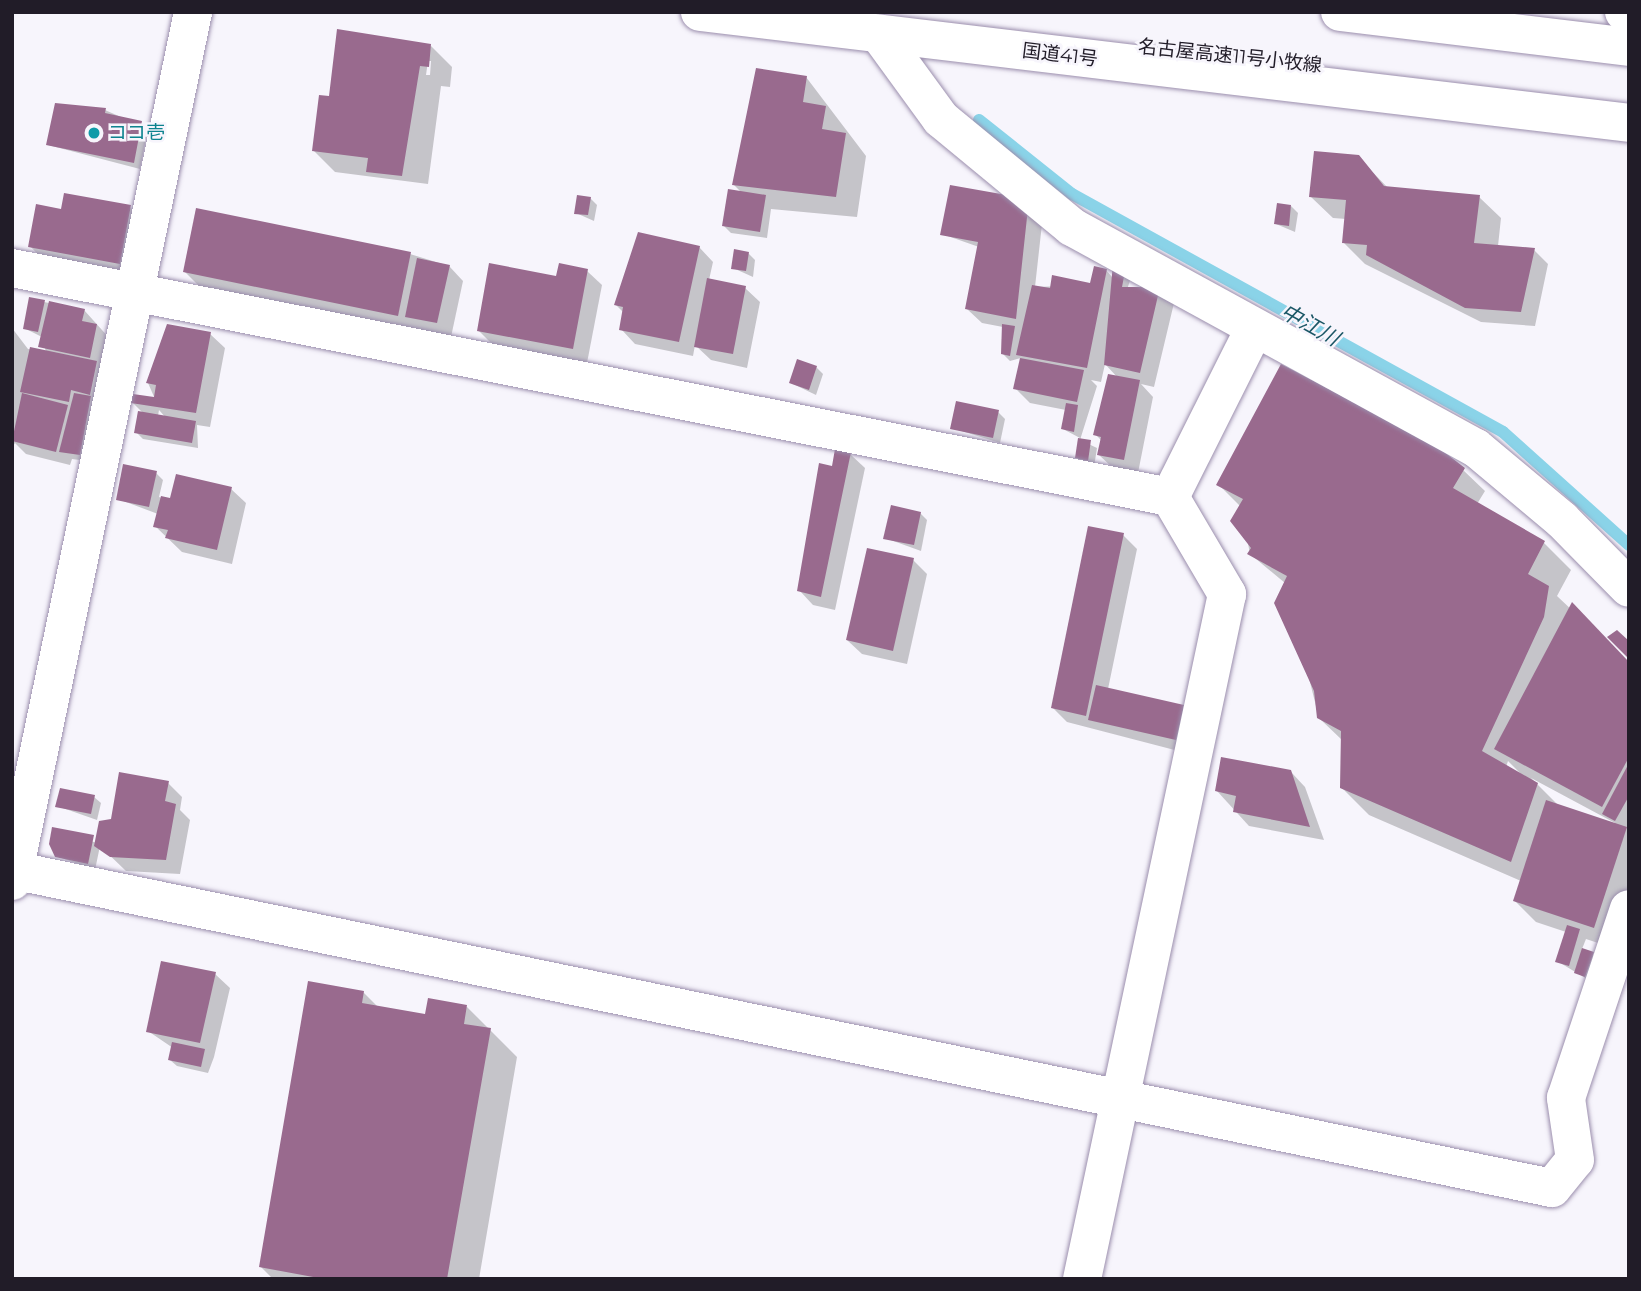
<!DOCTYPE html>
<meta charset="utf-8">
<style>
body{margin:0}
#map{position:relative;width:1641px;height:1291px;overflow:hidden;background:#f7f5fc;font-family:Montserrat,"Noto Sans JP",sans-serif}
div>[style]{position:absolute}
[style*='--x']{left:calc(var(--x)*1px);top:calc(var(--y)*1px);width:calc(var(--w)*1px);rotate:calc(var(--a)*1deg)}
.shadow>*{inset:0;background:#0003}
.stream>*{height:12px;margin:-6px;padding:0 6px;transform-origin:6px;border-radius:6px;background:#8ad3e8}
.building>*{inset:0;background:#996a8e}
.roads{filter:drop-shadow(0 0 2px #9b8ead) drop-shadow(0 0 2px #9b8ead)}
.minor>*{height:38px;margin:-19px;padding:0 19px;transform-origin:19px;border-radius:19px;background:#fff}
.highway>*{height:38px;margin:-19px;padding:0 19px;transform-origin:19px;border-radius:19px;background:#fff}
.dots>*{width:19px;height:19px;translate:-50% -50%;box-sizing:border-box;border:4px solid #f7f5fc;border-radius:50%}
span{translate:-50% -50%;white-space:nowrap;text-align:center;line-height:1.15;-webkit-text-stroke:5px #f7f5fc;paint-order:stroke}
.street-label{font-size:19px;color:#211c28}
.culture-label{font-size:19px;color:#0d838f}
.left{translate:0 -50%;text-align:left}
.water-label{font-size:21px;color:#1b5766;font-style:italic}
.frame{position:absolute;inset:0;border:14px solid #211c28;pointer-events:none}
</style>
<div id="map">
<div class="shadow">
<i style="clip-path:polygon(evenodd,431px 46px,452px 67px,450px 87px,441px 86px,428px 184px,335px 172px,314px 151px,431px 46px,428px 61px,431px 61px,430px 75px,426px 75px,428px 61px)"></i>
<i style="clip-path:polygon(806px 77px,866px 156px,857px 217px,771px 209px,767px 238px,731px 233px,724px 226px,742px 193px,734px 185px)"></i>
<i style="clip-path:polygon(105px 110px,148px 129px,140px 169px,48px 145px)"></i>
<i style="clip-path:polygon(1358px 157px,1388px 188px,1479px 197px,1501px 218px,1498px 246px,1534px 250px,1548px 264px,1535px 326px,1481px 322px,1365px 264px,1344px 243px,1346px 219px,1333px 218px,1311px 197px)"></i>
<i style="clip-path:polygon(951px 187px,1043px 215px,1035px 287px,1092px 285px,1106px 270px,1112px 277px,1132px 274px,1127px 290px,1139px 292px,1141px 285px,1174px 303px,1154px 387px,1141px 384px,1153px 397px,1138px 473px,1114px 469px,1099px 455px,1102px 441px,1095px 434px,1118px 378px,1105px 364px,1101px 382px,1091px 380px,1097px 386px,1080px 440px,1097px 448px,1094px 467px,1077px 458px,1080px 438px,1063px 429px,1066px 410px,1030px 403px,1015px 388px,1021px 358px,1010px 361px,1003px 354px,1003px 327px,982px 323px,967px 309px,979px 247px,942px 234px)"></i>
<i style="clip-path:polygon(590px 198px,597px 205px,594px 221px,576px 213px)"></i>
<i style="clip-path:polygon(1291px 206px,1298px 213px,1295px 232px,1276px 224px)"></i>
<i style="clip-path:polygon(130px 207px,144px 221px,134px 278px,44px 261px,30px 246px,63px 211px)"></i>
<i style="clip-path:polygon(699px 247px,713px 262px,709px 280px,745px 288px,760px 302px,747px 368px,711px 360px,695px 345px,693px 356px,635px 344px,621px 329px,624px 313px,616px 305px)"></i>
<i style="clip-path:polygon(748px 253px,755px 260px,753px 277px,733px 268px)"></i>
<i style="clip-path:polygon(410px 254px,449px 266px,463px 281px,451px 337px,206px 293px,185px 272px)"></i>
<i style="clip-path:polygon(587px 271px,602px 285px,587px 363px,493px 345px,478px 330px,558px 278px)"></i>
<i style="clip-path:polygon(44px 302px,84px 310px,111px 340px,87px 461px,72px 459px,70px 465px,26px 454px,15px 443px,12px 448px,12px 328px,28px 349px,46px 352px,42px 337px,24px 328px)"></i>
<i style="clip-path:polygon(evenodd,210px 334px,225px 348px,210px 427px,197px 425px,198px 448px,143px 439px,136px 432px,144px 414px,133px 403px,155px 399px,148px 383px,210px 334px,159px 410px,166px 418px,158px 416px,159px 410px)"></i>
<i style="clip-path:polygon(816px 367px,823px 374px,816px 395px,791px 383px)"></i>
<i style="clip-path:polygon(998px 412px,1005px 419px,1000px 443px,952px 428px)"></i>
<i style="clip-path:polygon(850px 454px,865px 468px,835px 610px,813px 605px,799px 590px,833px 468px)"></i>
<i style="clip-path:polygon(evenodd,1463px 470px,1485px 491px,1477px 504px,1544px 543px,1571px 570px,1557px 596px,1629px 664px,1629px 908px,1616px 949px,1586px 939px,1582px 949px,1600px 960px,1592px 982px,1557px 961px,1566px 932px,1536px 922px,1515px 901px,1521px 881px,1369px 815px,1342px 788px,1342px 740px,1319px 718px,1285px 583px,1250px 554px,1241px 507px,1218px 484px,1463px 470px,1508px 761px,1522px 775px,1506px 767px,1508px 761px,1463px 470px,1531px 778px,1615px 823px,1615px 824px,1559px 806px,1531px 778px)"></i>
<i style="clip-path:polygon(156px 473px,163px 480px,159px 497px,171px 501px,231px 489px,246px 503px,232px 564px,182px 552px,155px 526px,158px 514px,118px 499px)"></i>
<i style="clip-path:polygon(920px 513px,927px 520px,921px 551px,885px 538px)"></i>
<i style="clip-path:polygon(1123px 535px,1137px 549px,1108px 689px,1183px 707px,1190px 754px,1067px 722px,1053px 708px)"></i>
<i style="clip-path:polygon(913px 560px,927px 574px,907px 664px,862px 654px,847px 640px)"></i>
<i style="clip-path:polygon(1291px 772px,1305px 787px,1324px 840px,1249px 826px,1217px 791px)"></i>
<i style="clip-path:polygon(168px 783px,182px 797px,180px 810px,190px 820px,180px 874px,126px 871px,100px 846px,95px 870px,56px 856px,54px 829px,100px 844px,112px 820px)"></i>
<i style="clip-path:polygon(94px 797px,101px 803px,97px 820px,57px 806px)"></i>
<i style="clip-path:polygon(215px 974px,230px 988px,214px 1057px,208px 1073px,177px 1066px,170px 1060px,173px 1048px,148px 1031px)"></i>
<i style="clip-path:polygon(363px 992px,379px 1008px,427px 1016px,467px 1007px,517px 1057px,479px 1279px,273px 1279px,261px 1267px)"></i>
</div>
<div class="stream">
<i style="--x:979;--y:120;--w:119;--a:38.5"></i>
<i style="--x:1072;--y:194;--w:492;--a:28.9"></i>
<i style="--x:1503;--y:432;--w:169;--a:41.9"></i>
</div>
<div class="building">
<i style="clip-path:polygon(337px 29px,431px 44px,429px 67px,420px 66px,402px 176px,366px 172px,368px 158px,312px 151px,319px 95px,329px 96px)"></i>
<i style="clip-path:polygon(756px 68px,807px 76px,803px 102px,826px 106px,822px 129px,846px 133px,836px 197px,732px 185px)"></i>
<i style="clip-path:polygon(55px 103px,106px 108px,105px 113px,142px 121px,134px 163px,46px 145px)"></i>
<i style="clip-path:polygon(1314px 151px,1359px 155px,1384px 186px,1480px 195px,1474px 243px,1535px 248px,1521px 312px,1465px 308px,1366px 255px,1367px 245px,1342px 243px,1346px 200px,1309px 197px)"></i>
<i style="clip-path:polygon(950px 185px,1029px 199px,1016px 319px,965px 309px,978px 242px,940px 235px)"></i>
<i style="clip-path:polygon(728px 189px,766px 195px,760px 232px,722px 226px)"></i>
<i style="clip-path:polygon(64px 193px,131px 205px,120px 264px,28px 247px,36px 204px,61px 209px)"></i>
<i style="clip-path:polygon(577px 195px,591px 197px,588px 215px,574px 214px)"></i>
<i style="clip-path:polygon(1277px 203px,1291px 205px,1289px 226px,1274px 224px)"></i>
<i style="clip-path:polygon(196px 208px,411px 252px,398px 316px,183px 272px)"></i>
<i style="clip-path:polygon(638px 232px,700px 246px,679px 342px,619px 330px,623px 307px,614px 305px)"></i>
<i style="clip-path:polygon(734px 249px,749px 252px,746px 271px,731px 269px)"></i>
<i style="clip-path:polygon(417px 258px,450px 265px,437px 323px,405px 317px)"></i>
<i style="clip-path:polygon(489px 263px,556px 276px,559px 263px,588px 269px,573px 349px,477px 331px)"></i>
<i style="clip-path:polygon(1113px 263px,1126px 266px,1122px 287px,1160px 287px,1140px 373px,1104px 365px)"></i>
<i style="clip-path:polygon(1094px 266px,1107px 269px,1087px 368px,1016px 355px,1032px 285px,1050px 288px,1052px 275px,1090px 283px)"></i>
<i style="clip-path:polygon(707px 278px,746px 286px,733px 354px,694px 347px)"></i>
<i style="clip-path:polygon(29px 297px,45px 300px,38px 332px,23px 329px)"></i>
<i style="clip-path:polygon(49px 301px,85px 309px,82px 321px,97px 324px,90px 358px,38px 347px)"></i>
<i style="clip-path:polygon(167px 324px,211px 332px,196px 413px,131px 403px,133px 394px,154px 397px,156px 385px,146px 383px)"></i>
<i style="clip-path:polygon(1002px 324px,1015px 326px,1010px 356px,1001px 354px)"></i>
<i style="clip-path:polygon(30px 347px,97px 361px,90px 395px,71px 390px,69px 402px,20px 392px)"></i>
<i style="clip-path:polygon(1020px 358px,1084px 370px,1077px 402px,1013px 389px)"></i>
<i style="clip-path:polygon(797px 359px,817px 366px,809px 390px,789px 383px)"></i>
<i style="clip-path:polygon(1281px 364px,1435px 445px,1465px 468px,1453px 488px,1545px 541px,1528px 574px,1549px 586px,1544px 617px,1482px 751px,1538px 783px,1511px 862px,1340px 788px,1341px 731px,1317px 718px,1314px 691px,1274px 603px,1287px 576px,1247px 554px,1251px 548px,1230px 521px,1243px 499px,1216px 485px)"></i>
<i style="clip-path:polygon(1108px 374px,1140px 380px,1124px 460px,1097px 455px,1101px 437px,1093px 435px)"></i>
<i style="clip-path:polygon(22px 393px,68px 405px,56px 452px,12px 441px)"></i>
<i style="clip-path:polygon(74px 393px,91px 396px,80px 455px,59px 452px)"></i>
<i style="clip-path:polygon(956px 401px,999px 410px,993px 438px,950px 429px)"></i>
<i style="clip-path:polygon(1066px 403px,1078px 405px,1074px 432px,1061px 429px)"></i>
<i style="clip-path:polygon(138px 411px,196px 421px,192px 443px,134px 433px)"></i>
<i style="clip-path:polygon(1078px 438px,1091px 440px,1088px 461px,1075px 458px)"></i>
<i style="clip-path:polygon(835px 449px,851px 452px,821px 597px,797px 591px,819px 463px,832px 466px)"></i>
<i style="clip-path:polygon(123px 464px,157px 471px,149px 507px,116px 500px)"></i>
<i style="clip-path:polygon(176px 474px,232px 487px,217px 550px,165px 538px,168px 530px,153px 527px,161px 496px,170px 498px)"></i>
<i style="clip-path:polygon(891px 505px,921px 512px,914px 545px,883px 539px)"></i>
<i style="clip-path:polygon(1088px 526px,1124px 533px,1086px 716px,1051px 708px)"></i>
<i style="clip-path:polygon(867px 548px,914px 558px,893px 651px,846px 640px)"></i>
<i style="clip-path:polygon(1572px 602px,1629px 662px,1629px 757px,1602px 807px,1494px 749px)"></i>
<i style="clip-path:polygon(1617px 630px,1629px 641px,1629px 659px,1607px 637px)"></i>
<i style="clip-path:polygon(1096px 685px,1184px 705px,1176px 740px,1088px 720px)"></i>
<i style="clip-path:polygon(1221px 757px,1291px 770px,1310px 827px,1233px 812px,1236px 796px,1215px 791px)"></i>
<i style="clip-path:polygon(1629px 763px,1629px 796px,1615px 821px,1602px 814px)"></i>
<i style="clip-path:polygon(119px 772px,169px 781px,165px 801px,176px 804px,166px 860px,110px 857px,94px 846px,99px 821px,111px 819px)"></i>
<i style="clip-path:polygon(60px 788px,95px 795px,91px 814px,55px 807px)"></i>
<i style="clip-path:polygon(1546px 800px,1627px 827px,1594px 928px,1513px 901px)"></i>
<i style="clip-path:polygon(52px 827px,94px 835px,88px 864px,55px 857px,49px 844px)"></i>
<i style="clip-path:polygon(1567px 925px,1580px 929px,1569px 966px,1555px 962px)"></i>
<i style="clip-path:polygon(1582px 948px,1594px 952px,1585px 977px,1574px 973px)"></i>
<i style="clip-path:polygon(161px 961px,216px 972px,200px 1043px,146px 1032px)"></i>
<i style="clip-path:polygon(308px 981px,364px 991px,362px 1003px,425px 1014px,428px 998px,467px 1005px,464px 1024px,491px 1028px,447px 1279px,324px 1279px,259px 1267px)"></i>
<i style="clip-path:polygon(172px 1042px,205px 1049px,201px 1067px,168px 1060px)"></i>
</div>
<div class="roads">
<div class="minor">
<i style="--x:879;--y:34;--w:105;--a:53.9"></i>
<i style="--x:941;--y:119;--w:170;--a:39.5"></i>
<i style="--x:1072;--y:227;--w:460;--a:28.7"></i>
<i style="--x:1476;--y:448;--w:112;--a:39.9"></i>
<i style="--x:1562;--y:520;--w:95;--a:45.4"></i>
<i style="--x:12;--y:268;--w:1180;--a:11.19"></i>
<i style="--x:1170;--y:497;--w:113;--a:59.6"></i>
<i style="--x:1227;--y:594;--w:700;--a:101.95"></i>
<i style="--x:1170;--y:497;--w:188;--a:-63.4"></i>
<i style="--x:12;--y:870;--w:1572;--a:11.67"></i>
<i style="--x:1552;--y:1188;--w:36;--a:-51"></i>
<i style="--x:1575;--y:1160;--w:63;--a:-98.3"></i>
<i style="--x:1566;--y:1098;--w:199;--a:-71.6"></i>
<i style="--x:12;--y:881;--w:888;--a:-78.23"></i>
</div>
<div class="highway">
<i style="--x:700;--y:12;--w:936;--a:6.81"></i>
<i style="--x:1340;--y:12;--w:291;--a:6.9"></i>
<i style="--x:1624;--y:12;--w:5;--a:11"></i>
</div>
</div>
<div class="dots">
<i style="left:94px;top:133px;background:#0f9aa8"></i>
</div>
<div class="street-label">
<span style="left:1060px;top:55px;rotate:7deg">国道41号</span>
<span style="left:1230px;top:56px;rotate:6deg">名古屋高速11号小牧線</span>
</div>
<div class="culture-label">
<span class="left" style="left:108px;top:133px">ココ壱</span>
</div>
<div class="water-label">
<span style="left:1310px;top:325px;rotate:29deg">中江川</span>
</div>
<div class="frame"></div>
</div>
